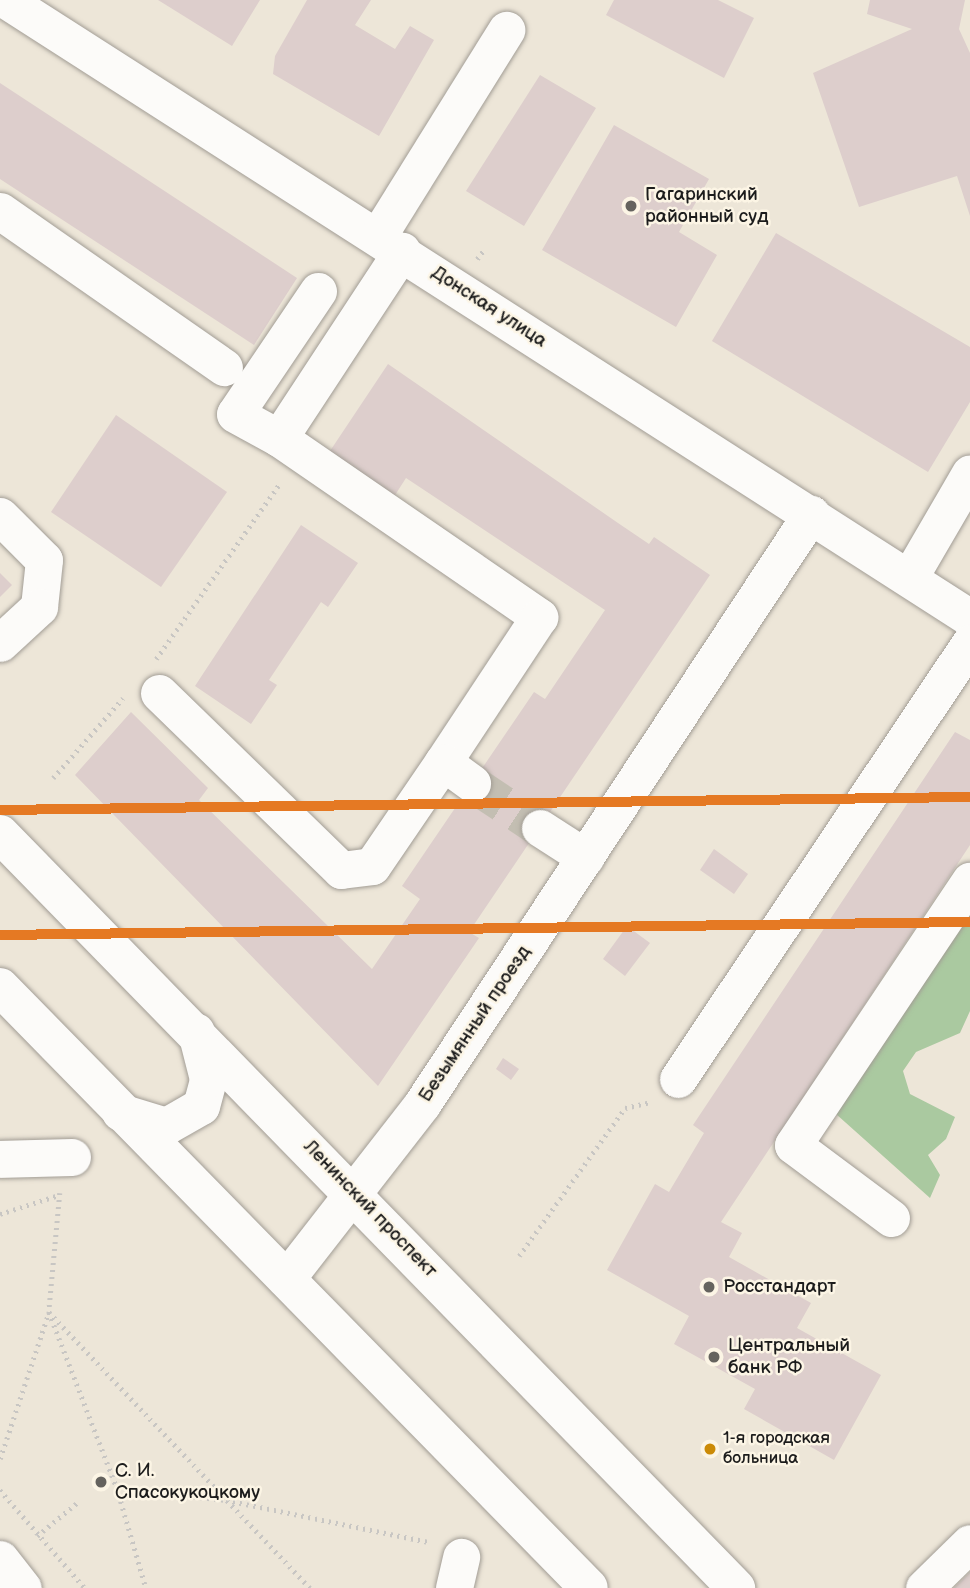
<!DOCTYPE html>
<meta charset="utf-8">
<style>
body{margin:0}
#map{position:relative;width:970px;height:1588px;overflow:hidden;background:#ede6d8;font-family:"Balsamiq Sans",sans-serif}
div>[style]{position:absolute}
[style*='--x']{left:calc(var(--x)*1px);top:calc(var(--y)*1px);width:calc(var(--w)*1px);rotate:calc(var(--a)*1deg)}
.forest>*{inset:0;background:#aac9a0}
.building>*{inset:0;background:#ddcecc}
.minor-tunnel>*{height:37px;margin-top:-18.5px;transform-origin:0;background:repeating-linear-gradient(90deg,#c3beb2 0 37px,transparent 0 55px)}
.path>*{height:4.5px;margin-top:-2.25px;transform-origin:0;background:repeating-linear-gradient(90deg,#c8c6c3 0 2px,transparent 0 7px)}
.roads{filter:drop-shadow(0 0 2px #a29d95) drop-shadow(0 0 2px #a29d95)}
.minor>*{height:37px;margin:-18.5px;padding:0 18.5px;transform-origin:18.5px;border-radius:18.5px;background:#fcfbf9}
.major>*{height:38px;margin:-19px;padding:0 19px;transform-origin:19px;border-radius:19px;background:#fcfbf9}
.metro-1>*{height:10px;margin:-5px;padding:0 5px;transform-origin:5px;border-radius:5px;background:#e57923}
.dots>*{width:19px;height:19px;translate:-50% -50%;box-sizing:border-box;border:4px solid #fcf5e5;border-radius:50%}
span{translate:-50% -50%;white-space:nowrap;text-align:center;line-height:1.15;-webkit-text-stroke:5px #fcf5e5;paint-order:stroke}
.bus-label{font-size:17px;color:#1c1c1c}
.left{translate:0 -50%;text-align:left}
.poi-label{font-size:19px;color:#1c1c1c}
.street-label{font-size:19px;color:#1c1c1c}
</style>
<div id="map">
<div class="forest">
<i style="clip-path:polygon(970px 906px,970px 1011px,960px 1033px,916px 1052px,903px 1071px,910px 1094px,955px 1117px,946px 1139px,928px 1155px,940px 1175px,930px 1198px,836px 1114px,836px 1089px)"></i>
</div>
<div class="building">
<i style="clip-path:polygon(158px 0,260px 0,232px 46px)"></i>
<i style="clip-path:polygon(307px 0,371px 0,355px 25px,395px 49px,410px 26px,434px 40px,379px 136px,273px 74px,275px 56px)"></i>
<i style="clip-path:polygon(614px 0,718px 0,754px 18px,724px 78px,606px 15px)"></i>
<i style="clip-path:polygon(870px 0,965px 0,959px 29px,970px 53px,970px 216px,957px 176px,859px 207px,813px 73px,912px 29px,867px 14px)"></i>
<i style="clip-path:polygon(540px 75px,596px 108px,524px 226px,466px 191px)"></i>
<i style="clip-path:polygon(0 83px,297px 278px,254px 345px,0 179px)"></i>
<i style="clip-path:polygon(614px 125px,709px 179px,679px 232px,717px 255px,676px 327px,542px 250px)"></i>
<i style="clip-path:polygon(776px 233px,970px 347px,970px 402px,928px 472px,712px 341px)"></i>
<i style="clip-path:polygon(388px 364px,618px 523px,649px 544px,654px 537px,710px 575px,469px 932px,479px 938px,378px 1086px,75px 775px,131px 712px,208px 788px,199px 800px,372px 969px,420px 899px,402px 886px,534px 692px,545px 699px,605px 610px,406px 478px,390px 503px,324px 460px)"></i>
<i style="clip-path:polygon(116px 415px,227px 492px,161px 587px,51px 512px)"></i>
<i style="clip-path:polygon(301px 525px,358px 563px,328px 607px,321px 602px,269px 680px,277px 685px,251px 724px,195px 686px)"></i>
<i style="clip-path:polygon(0 573px,12px 585px,0 597px)"></i>
<i style="clip-path:polygon(955px 732px,970px 740px,970px 845px,721px 1222px,742px 1233px,729px 1257px,811px 1303px,797px 1328px,881px 1375px,834px 1460px,744px 1409px,755px 1389px,674px 1344px,689px 1316px,607px 1270px,655px 1184px,669px 1192px,704px 1133px,693px 1125px)"></i>
<i style="clip-path:polygon(714px 849px,748px 874px,734px 894px,700px 870px)"></i>
<i style="clip-path:polygon(627px 926px,650px 943px,625px 976px,603px 959px)"></i>
<i style="clip-path:polygon(503px 1058px,519px 1069px,511px 1080px,496px 1069px)"></i>
<i style="clip-path:polygon(970px 1572px,970px 1588px,954px 1588px)"></i>
</div>
<div class="minor-tunnel">
<i style="--x:472;--y:783;--w:82;--a:33.5"></i>
</div>
<div class="path">
<i style="--x:477;--y:259;--w:10;--a:-53"></i>
<i style="--x:156;--y:659;--w:215;--a:-54.8"></i>
<i style="--x:53;--y:778;--w:106;--a:-48.8"></i>
<i style="--x:60;--y:1193;--w:120;--a:95.3"></i>
<i style="--x:49;--y:1312;--w:189;--a:68.9"></i>
<i style="--x:117;--y:1488;--w:104;--a:73.8"></i>
<i style="--x:0;--y:1214;--w:59;--a:-17.8"></i>
<i style="--x:519;--y:1256;--w:182;--a:-54.4"></i>
<i style="--x:625;--y:1108;--w:27;--a:-13"></i>
<i style="--x:0;--y:1459;--w:155;--a:-71.6"></i>
<i style="--x:49;--y:1312;--w:380;--a:46.6"></i>
<i style="--x:117;--y:1488;--w:110;--a:6.3"></i>
<i style="--x:226;--y:1500;--w:207;--a:11.7"></i>
<i style="--x:0;--y:1490;--w:130;--a:49.1"></i>
<i style="--x:37;--y:1536;--w:53;--a:-39.7"></i>
</div>
<div class="roads">
<div class="minor">
<i style="--x:6;--y:0;--w:1145;--a:32.66"></i>
<i style="--x:0;--y:211;--w:273;--a:34.9"></i>
<i style="--x:378;--y:236;--w:243;--a:-58.1"></i>
<i style="--x:318;--y:291;--w:148;--a:124"></i>
<i style="--x:235;--y:414;--w:50;--a:28.6"></i>
<i style="--x:279;--y:438;--w:224;--a:-56.7"></i>
<i style="--x:279;--y:438;--w:316;--a:34.5"></i>
<i style="--x:539;--y:617;--w:174;--a:123.5"></i>
<i style="--x:0;--y:516;--w:62;--a:45"></i>
<i style="--x:44;--y:560;--w:47;--a:96.1"></i>
<i style="--x:39;--y:607;--w:53;--a:137.3"></i>
<i style="--x:909;--y:578;--w:121;--a:-59.8"></i>
<i style="--x:159;--y:693;--w:254;--a:44.2"></i>
<i style="--x:341;--y:870;--w:31;--a:-7"></i>
<i style="--x:372;--y:866;--w:126;--a:-55.7"></i>
<i style="--x:443;--y:762;--w:36;--a:36"></i>
<i style="--x:540;--y:828;--w:54;--a:32.8"></i>
<i style="--x:678;--y:1079;--w:525;--a:-56.19"></i>
<i style="--x:120;--y:1112;--w:48;--a:16.9"></i>
<i style="--x:166;--y:1126;--w:40;--a:-29.7"></i>
<i style="--x:201;--y:1106;--w:28;--a:-75"></i>
<i style="--x:208;--y:1079;--w:49;--a:-104.3"></i>
<i style="--x:0;--y:1159;--w:72;--a:-1.6"></i>
<i style="--x:891;--y:1218;--w:122;--a:-143.3"></i>
<i style="--x:793;--y:1145;--w:318;--a:-56.2"></i>
<i style="--x:286;--y:1279;--w:222;--a:-52.1"></i>
<i style="--x:422;--y:1104;--w:707;--a:-56.6"></i>
<i style="--x:0;--y:1559;--w:37;--a:52"></i>
<i style="--x:454;--y:1588;--w:32;--a:-77"></i>
<i style="--x:924;--y:1588;--w:64;--a:-44.4"></i>
</div>
<div class="major">
<i style="--x:0;--y:834;--w:1054;--a:45.69"></i>
<i style="--x:0;--y:987;--w:841;--a:45.58"></i>
</div>
</div>
<div class="metro-1">
<i style="--x:0;--y:810;--w:970;--a:-0.77"></i>
<i style="--x:0;--y:935;--w:970;--a:-0.77"></i>
</div>
<div class="dots">
<i style="left:631px;top:206px;background:#65635e"></i>
<i style="left:709px;top:1287px;background:#65635e"></i>
<i style="left:714px;top:1357px;background:#65635e"></i>
<i style="left:710px;top:1449px;background:#cb8a06"></i>
<i style="left:101px;top:1482px;background:#65635e"></i>
</div>
<div class="bus-label">
<span class="left" style="left:723px;top:1449px">1-я городская<br>больница</span>
</div>
<div class="poi-label">
<span class="left" style="left:645px;top:206px">Гагаринский<br>районный суд</span>
<span class="left" style="left:723px;top:1287px">Росстандарт</span>
<span class="left" style="left:728px;top:1357px">Центральный<br>банк РФ</span>
<span class="left" style="left:115px;top:1482px">С. И.<br>Спасокукоцкому</span>
</div>
<div class="street-label">
<span style="left:489px;top:307px;rotate:33deg">Донская улица</span>
<span style="left:475px;top:1024px;rotate:-56deg">Безымянный проезд</span>
<span style="left:370px;top:1209px;rotate:46deg">Ленинский проспект</span>
</div>
</div>
